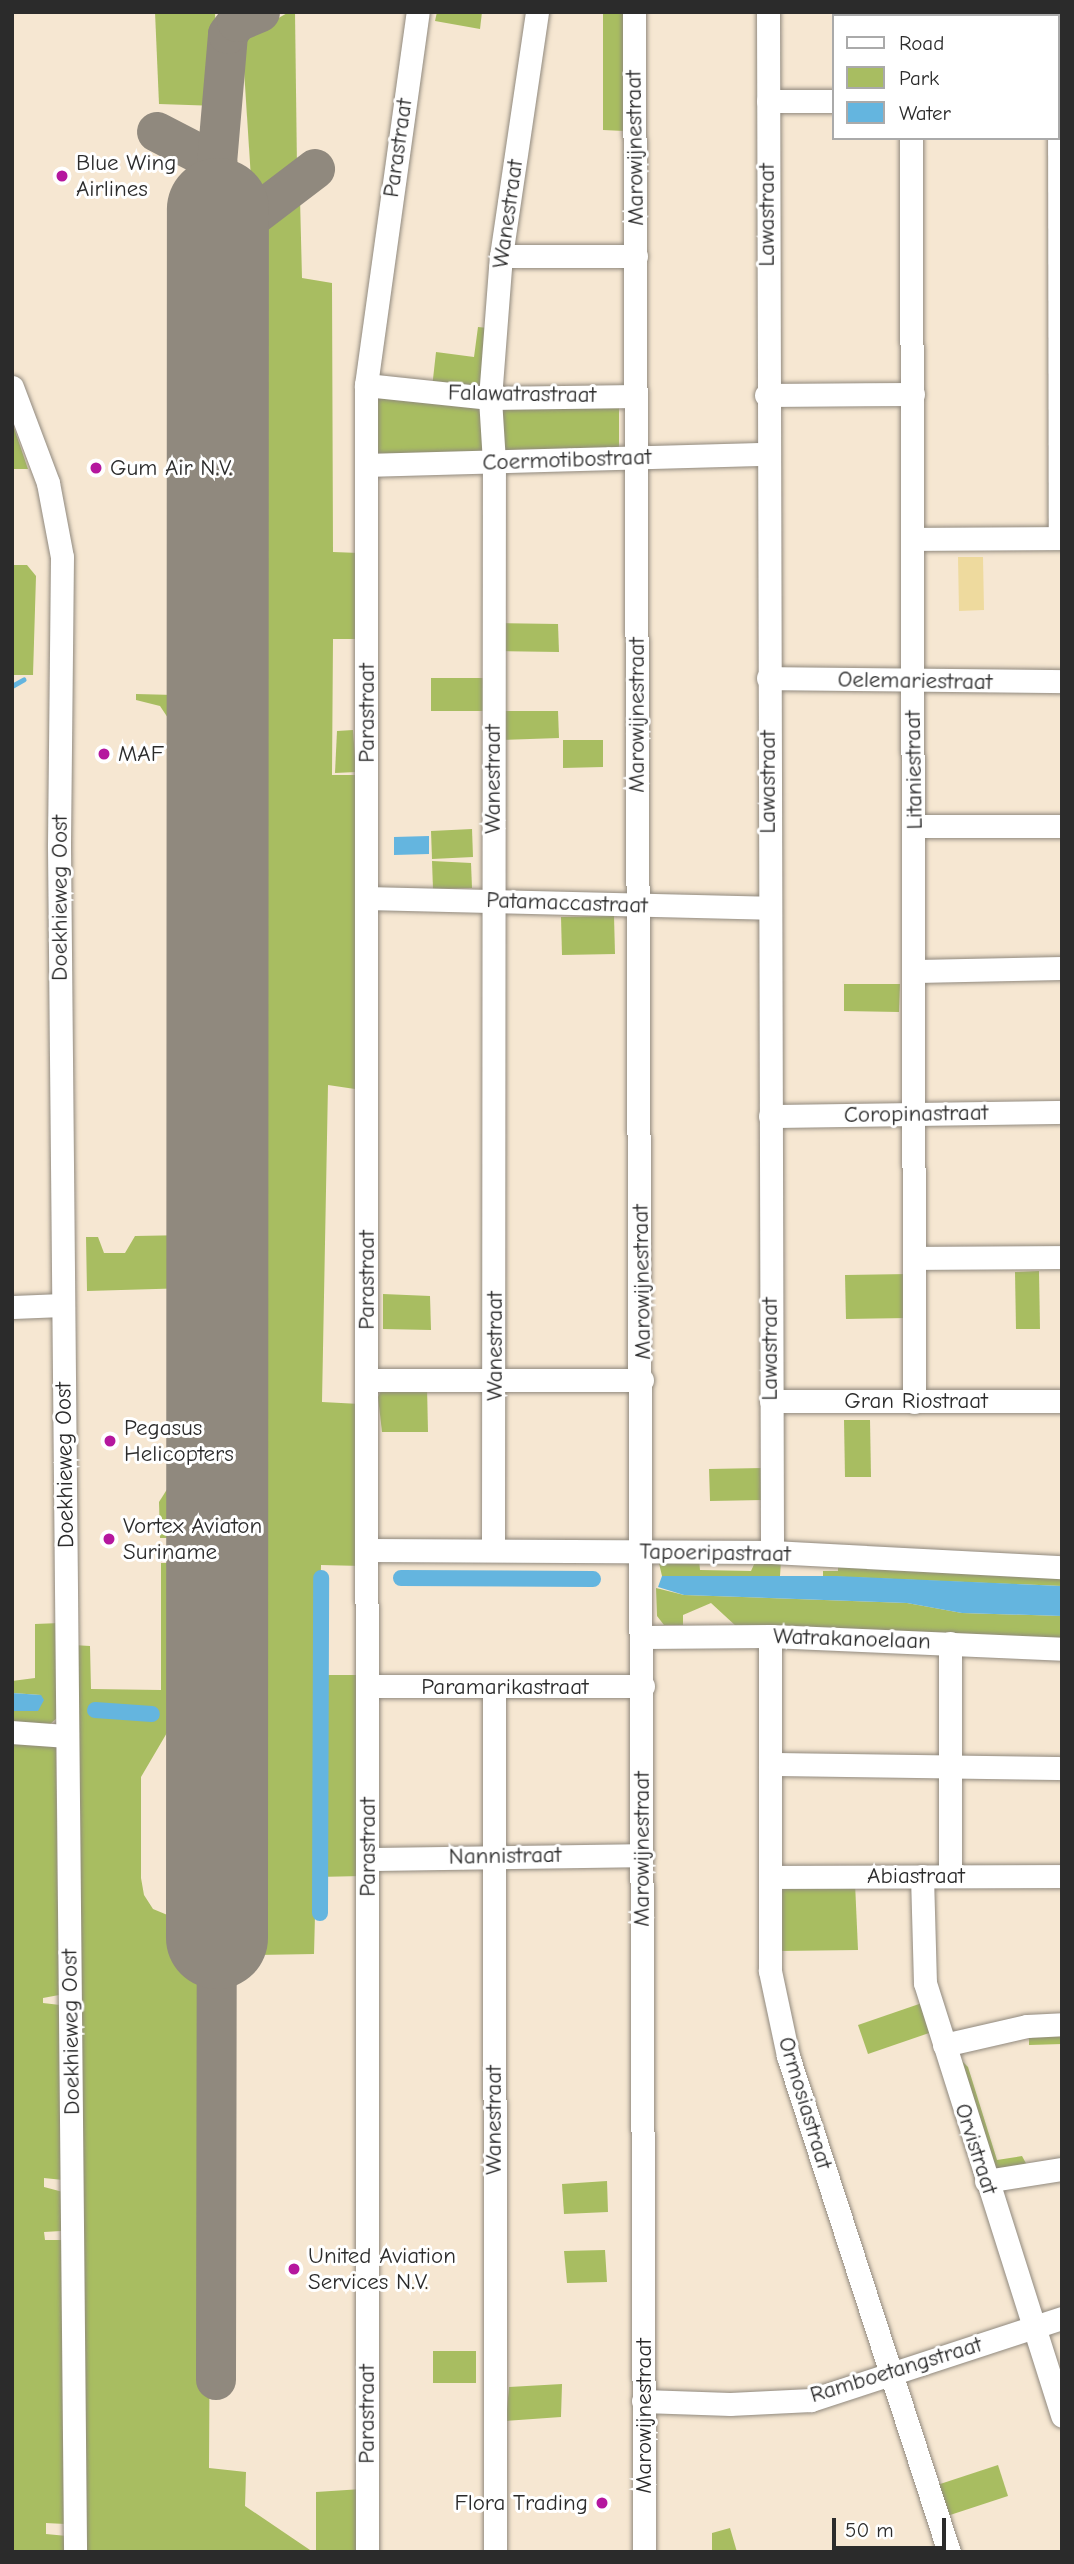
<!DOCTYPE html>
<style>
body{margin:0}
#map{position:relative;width:1074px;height:2564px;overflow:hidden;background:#f6e7d2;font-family:"Comic Neue",sans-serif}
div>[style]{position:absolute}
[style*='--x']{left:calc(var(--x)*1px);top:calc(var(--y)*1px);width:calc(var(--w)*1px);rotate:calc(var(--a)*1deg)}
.green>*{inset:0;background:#a8bd61}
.sand>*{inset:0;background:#eeda9e}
.water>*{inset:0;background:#64b5df}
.stream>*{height:4.5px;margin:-2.25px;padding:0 2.25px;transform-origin:2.25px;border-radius:2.25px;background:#64b5df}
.canal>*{height:16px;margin:-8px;padding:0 8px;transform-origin:8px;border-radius:8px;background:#64b5df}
.taxiway>*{height:40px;margin:-20px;padding:0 20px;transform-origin:20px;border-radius:20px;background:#90897e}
.runway>*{height:102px;margin:-51px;padding:0 51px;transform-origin:51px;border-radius:51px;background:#90897e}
.roads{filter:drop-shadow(0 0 2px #90897e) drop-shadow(0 0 2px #90897e)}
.minor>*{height:23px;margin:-11.5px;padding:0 11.5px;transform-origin:11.5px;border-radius:11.5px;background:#fff}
.dots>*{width:19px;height:19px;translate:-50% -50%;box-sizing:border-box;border:4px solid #fff;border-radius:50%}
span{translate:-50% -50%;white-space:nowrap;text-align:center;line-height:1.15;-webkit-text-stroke:6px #fff;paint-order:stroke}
.street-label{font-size:23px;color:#2b2b2b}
.poi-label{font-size:23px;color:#2b2b2b}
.left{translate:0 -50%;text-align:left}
.right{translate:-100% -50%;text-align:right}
.frame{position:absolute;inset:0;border:14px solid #2b2b2b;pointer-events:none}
.legend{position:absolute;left:832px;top:14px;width:228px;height:126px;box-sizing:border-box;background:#fff;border:2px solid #aaa;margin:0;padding:9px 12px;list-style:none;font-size:21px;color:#2b2b2b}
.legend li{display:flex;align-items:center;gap:14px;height:35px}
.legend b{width:35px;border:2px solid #aaa}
.scale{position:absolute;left:832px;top:2518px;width:114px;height:32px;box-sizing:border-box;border:4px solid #2b2b2b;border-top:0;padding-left:9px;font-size:21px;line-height:24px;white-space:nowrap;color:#2b2b2b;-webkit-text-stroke:5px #fff;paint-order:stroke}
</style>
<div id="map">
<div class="green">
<i style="clip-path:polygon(155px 12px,215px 12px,218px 106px,159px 104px)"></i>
<i style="clip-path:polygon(289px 12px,295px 12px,297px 169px,252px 194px,242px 39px)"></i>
<i style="clip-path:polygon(437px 12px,482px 12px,480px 29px,435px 21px)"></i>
<i style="clip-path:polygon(603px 12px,630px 12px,624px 131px,603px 130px)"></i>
<i style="clip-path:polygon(1062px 12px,1062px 92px,1058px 92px,1058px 16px,1049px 13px)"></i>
<i style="clip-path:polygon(300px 198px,302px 278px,332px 283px,333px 552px,359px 553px,359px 639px,333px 639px,332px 775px,360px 775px,355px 1089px,328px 1085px,322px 1402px,360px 1404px,362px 1566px,321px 1565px,319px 1675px,362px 1675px,363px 1876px,316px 1877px,314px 1954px,257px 1955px,262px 212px)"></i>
<i style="clip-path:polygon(478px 327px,488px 328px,481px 388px,432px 388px,436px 352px,474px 357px)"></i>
<i style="clip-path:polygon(374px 394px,481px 404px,483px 453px,378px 456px)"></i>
<i style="clip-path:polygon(619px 405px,619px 455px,503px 451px,500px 417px,505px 407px)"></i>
<i style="clip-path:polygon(12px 422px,28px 469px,12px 469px)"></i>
<i style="clip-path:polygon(12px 565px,27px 565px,36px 576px,33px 675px,12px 675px)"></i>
<i style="clip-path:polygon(499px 623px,558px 624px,559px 652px,499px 651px)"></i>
<i style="clip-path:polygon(431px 678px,485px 678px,485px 711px,431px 711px)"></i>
<i style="clip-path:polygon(136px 694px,174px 695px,191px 711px,189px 737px,167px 736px,168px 718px,160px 706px,136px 700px)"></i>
<i style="clip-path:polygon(499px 711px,558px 711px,559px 738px,499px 740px)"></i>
<i style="clip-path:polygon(353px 730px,356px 772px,335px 773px,337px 731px)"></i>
<i style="clip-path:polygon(563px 740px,603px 740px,603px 767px,563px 768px)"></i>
<i style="clip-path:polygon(168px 754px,193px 755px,192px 805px,167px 805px)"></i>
<i style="clip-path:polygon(472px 829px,473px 857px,432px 859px,431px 831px)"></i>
<i style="clip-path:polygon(432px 861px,471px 863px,472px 888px,433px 889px)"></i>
<i style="clip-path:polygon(614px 916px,615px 954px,562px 955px,561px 917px)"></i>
<i style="clip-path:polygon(844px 984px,900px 984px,899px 1012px,844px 1011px)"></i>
<i style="clip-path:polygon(189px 1235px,190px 1288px,87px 1291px,86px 1237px,98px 1237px,104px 1253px,125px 1253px,135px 1236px)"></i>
<i style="clip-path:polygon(1039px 1271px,1040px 1329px,1016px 1329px,1015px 1272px)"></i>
<i style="clip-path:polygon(909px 1274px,908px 1318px,846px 1319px,845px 1275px)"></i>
<i style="clip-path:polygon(383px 1294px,430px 1296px,431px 1330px,383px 1329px)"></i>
<i style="clip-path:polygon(427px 1386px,428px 1432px,382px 1432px,378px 1397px,382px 1389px)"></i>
<i style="clip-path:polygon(844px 1420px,870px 1420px,871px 1477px,845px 1477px)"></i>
<i style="clip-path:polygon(194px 1467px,193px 1538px,160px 1538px,159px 1502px,178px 1472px)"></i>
<i style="clip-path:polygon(763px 1468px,763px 1500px,710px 1501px,709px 1469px)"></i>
<i style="clip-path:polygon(658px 1559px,699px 1559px,700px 1570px,751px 1571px,756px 1560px,781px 1561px,780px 1576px,662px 1576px)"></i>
<i style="clip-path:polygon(838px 1562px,1062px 1572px,1062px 1586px,823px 1576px,823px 1571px,838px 1571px)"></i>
<i style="clip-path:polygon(161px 1563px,193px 1563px,192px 1677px,188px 1697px,141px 1777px,141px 1878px,144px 1895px,153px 1909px,194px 1926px,200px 1954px,197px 2293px,210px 2294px,209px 2468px,246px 2472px,245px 2506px,313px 2552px,82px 2552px,73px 1645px,90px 1646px,91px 1689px,161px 1690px)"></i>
<i style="clip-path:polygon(656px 1588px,684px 1595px,907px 1603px,962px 1613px,1062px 1616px,1062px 1639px,737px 1627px,711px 1603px,683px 1615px,683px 1625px,664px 1625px,657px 1616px)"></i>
<i style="clip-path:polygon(60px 1623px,58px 1717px,48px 1726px,12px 1726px,12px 1711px,41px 1695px,12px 1693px,12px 1681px,35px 1678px,35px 1624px)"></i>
<i style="clip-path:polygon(12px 1738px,56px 1745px,59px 1995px,43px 1998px,43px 2003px,60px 2005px,63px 2180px,44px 2178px,44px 2187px,63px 2192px,61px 2231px,44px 2232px,45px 2240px,62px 2240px,65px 2524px,46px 2523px,46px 2534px,67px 2536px,69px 2552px,12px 2552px)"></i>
<i style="clip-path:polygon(855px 1883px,858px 1950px,779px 1951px,779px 1893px,783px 1888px)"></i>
<i style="clip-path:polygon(922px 2003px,932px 2032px,868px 2054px,858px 2025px)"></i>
<i style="clip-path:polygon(1062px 2030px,1062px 2044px,1029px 2045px,1029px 2032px)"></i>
<i style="clip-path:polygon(956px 2055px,968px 2067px,997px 2160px,1022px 2156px,1028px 2167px,991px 2169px)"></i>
<i style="clip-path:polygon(607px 2181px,608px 2212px,564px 2214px,562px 2184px)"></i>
<i style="clip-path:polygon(605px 2250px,607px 2282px,567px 2283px,564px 2251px)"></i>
<i style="clip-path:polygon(433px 2351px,476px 2351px,476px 2383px,433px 2383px)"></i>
<i style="clip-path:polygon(562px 2384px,561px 2417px,506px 2421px,509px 2387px)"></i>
<i style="clip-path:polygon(998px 2465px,1008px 2496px,944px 2517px,934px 2486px)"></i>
<i style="clip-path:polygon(362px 2489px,362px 2552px,316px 2552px,316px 2492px)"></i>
<i style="clip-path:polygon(730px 2528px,737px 2552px,712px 2552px,712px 2533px)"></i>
</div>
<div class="sand">
<i style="clip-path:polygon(958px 557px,983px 557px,984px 610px,959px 611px)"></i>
</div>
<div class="water">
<i style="clip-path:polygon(429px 836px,429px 854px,394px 855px,394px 837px)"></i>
<i style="clip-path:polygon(662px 1576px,836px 1576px,1062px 1586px,1062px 1616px,962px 1613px,907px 1603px,684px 1595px,658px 1587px)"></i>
<i style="clip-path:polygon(12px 1693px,41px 1695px,44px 1700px,38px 1711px,12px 1711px)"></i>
</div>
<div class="stream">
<i style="--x:12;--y:686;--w:13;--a:-29"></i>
</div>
<div class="canal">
<i style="--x:401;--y:1578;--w:192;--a:0.3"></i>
<i style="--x:95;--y:1710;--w:57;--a:4"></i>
<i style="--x:320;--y:1913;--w:335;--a:-89.8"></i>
</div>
<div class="taxiway">
<i style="--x:157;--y:132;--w:68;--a:27.3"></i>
<i style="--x:217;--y:163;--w:46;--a:88.8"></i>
<i style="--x:217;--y:163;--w:129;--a:-85.1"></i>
<i style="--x:228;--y:34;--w:15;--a:-53"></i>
<i style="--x:237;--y:22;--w:25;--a:-23"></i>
<i style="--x:218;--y:243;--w:122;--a:-37.3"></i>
<i style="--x:216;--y:2380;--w:442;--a:-89.9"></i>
</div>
<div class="runway">
<i style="--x:217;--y:1938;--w:1729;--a:-89.97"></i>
</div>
<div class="roads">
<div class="minor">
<i style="--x:634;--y:12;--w:2540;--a:89.77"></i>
<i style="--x:768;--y:12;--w:1540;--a:89.85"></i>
<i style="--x:1059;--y:99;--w:439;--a:89.9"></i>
<i style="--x:768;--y:101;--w:66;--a:0"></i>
<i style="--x:911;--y:138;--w:1264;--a:89.86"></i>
<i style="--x:501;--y:256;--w:135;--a:0"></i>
<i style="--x:366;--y:385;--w:125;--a:6"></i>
<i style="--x:490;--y:398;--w:146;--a:-0.8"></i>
<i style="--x:12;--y:387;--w:103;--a:69.4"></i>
<i style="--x:48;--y:483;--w:75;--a:79.3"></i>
<i style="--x:62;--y:557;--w:289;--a:90.6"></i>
<i style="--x:59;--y:846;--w:1706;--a:89.46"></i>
<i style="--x:766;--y:395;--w:147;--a:-0.4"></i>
<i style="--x:367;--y:465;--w:399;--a:-1.6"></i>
<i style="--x:913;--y:539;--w:149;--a:-0.4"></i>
<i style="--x:768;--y:678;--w:294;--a:0.6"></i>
<i style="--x:915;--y:826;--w:147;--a:0"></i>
<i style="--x:367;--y:898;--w:400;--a:1.4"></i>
<i style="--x:916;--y:971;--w:146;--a:-1.2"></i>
<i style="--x:770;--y:1116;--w:292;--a:-0.8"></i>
<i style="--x:916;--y:1258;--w:146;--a:-0.4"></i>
<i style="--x:12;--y:1307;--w:51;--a:-2.2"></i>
<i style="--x:367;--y:1380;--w:275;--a:0"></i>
<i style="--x:771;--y:1401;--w:291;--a:0"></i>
<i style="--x:368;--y:1550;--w:404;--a:0.3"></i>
<i style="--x:772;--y:1552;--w:290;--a:3"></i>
<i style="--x:493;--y:1550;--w:1088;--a:-89.95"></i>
<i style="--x:494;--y:462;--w:64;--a:-93.6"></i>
<i style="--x:490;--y:398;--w:142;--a:-85.6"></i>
<i style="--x:501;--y:256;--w:247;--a:-81.6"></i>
<i style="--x:770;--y:1636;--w:335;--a:90"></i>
<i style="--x:770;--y:1971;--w:87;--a:78"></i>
<i style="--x:788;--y:2056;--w:521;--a:72.02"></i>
<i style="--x:643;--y:1637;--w:127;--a:-0.5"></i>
<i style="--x:770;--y:1636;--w:292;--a:2.5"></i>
<i style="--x:950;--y:1643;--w:233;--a:90"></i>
<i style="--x:368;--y:1686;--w:275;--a:0"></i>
<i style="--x:494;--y:1688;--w:864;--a:89.93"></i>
<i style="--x:12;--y:1732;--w:55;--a:4.2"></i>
<i style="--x:770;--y:1764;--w:292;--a:0.8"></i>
<i style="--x:368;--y:1859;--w:274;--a:-0.8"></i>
<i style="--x:922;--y:1876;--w:107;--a:88.4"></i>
<i style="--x:925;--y:1983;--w:454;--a:72.4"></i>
<i style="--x:771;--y:1877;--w:291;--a:-0.2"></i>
<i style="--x:944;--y:2045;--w:85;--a:-12.9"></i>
<i style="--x:1027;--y:2026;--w:35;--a:-3"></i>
<i style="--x:986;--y:2181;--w:77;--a:-9"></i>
<i style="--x:643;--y:2401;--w:87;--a:2"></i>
<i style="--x:730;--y:2404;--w:81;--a:-2.8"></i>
<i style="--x:811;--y:2400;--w:264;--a:-18.1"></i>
<i style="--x:367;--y:2552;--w:2167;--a:-90.03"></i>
<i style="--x:366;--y:385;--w:377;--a:-82.1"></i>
</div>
</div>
<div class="dots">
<i style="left:62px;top:176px;background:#b5179e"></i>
<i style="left:96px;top:468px;background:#b5179e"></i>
<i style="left:104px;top:754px;background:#b5179e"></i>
<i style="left:110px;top:1441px;background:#b5179e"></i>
<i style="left:109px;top:1539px;background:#b5179e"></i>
<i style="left:294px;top:2269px;background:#b5179e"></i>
<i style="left:602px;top:2503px;background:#b5179e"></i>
</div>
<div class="street-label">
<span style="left:398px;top:148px;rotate:-82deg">Parastraat</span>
<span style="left:635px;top:148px;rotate:-91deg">Marowijnestraat</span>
<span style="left:508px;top:214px;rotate:-82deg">Wanestraat</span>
<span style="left:767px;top:215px;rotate:-90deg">Lawastraat</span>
<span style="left:522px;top:394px;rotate:1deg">Falawatrastraat</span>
<span style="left:567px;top:460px;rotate:-2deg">Coermotibostraat</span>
<span style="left:915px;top:681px;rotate:1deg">Oelemariestraat</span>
<span style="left:367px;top:713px;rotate:-90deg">Parastraat</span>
<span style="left:637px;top:715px;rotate:-90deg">Marowijnestraat</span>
<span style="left:914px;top:770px;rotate:-91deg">Litaniestraat</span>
<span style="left:493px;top:779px;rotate:-90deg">Wanestraat</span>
<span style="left:768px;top:782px;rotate:-90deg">Lawastraat</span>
<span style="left:60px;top:898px;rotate:-90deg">Doekhieweg Oost</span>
<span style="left:567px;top:903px;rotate:2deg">Patamaccastraat</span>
<span style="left:916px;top:1114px;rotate:-1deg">Coropinastraat</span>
<span style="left:367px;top:1280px;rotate:-90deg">Parastraat</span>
<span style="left:642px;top:1282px;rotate:-91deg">Marowijnestraat</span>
<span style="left:495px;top:1346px;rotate:-90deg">Wanestraat</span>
<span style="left:770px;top:1349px;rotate:-90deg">Lawastraat</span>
<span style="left:916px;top:1401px">Gran Riostraat</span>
<span style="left:65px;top:1465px;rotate:-91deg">Doekhieweg Oost</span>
<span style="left:715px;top:1553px;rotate:1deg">Tapoeripastraat</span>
<span style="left:852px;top:1639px;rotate:2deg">Watrakanoelaan</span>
<span style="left:505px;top:1687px">Paramarikastraat</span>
<span style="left:368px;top:1847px;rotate:-90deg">Parastraat</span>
<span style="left:642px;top:1849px;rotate:-90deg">Marowijnestraat</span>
<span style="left:505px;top:1856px;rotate:-1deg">Nannistraat</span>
<span style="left:916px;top:1876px">Abiastraat</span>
<span style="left:71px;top:2032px;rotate:-91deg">Doekhieweg Oost</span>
<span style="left:805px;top:2103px;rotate:73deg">Ormosiastraat</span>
<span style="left:494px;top:2120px;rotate:-90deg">Wanestraat</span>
<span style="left:976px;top:2149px;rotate:72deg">Orvistraat</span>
<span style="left:896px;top:2370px;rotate:-17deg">Ramboetangstraat</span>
<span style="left:367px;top:2414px;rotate:-90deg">Parastraat</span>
<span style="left:644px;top:2416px;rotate:-90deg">Marowijnestraat</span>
</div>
<div class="poi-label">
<span class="left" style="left:76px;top:176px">Blue Wing<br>Airlines</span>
<span class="left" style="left:110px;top:468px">Gum Air N.V.</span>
<span class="left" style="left:118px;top:754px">MAF</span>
<span class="left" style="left:124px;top:1441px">Pegasus<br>Helicopters</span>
<span class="left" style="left:123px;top:1539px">Vortex Aviaton<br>Suriname</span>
<span class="left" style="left:308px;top:2269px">United Aviation<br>Services N.V.</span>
<span class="right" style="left:588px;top:2503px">Flora Trading</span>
</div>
<div class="frame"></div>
<ul class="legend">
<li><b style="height:9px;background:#fff"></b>Road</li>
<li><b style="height:19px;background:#a8bd61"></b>Park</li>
<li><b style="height:19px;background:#64b5df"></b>Water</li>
</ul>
<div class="scale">50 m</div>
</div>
